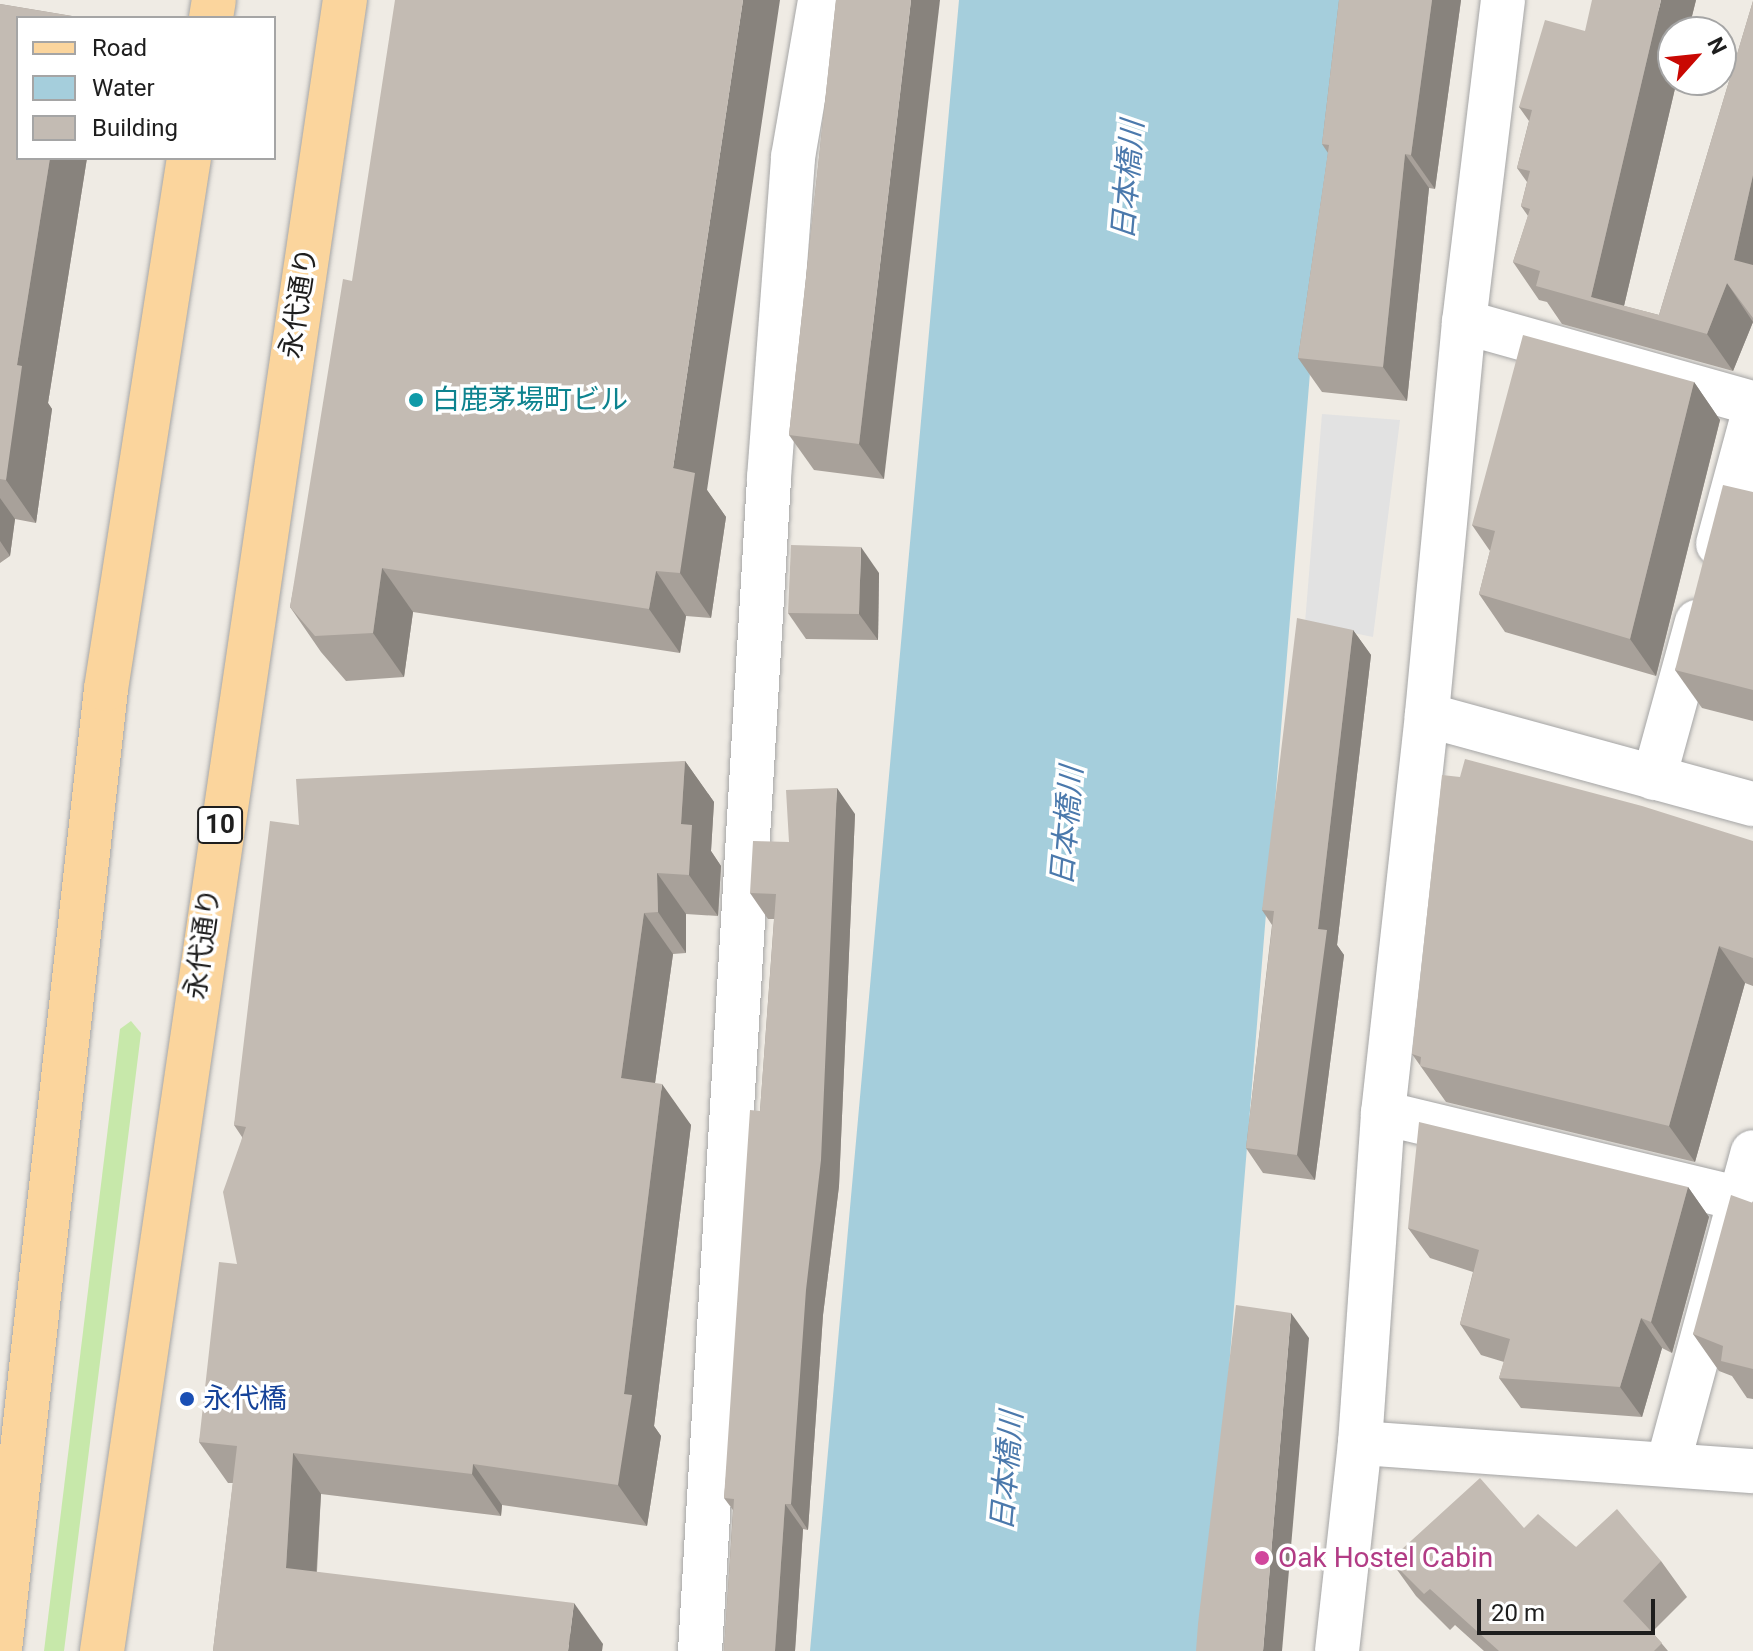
<!DOCTYPE html>
<meta charset="utf-8">
<style>
body{margin:0}
#map{position:relative;width:1753px;height:1651px;overflow:hidden;background:#efebe4;font-family:Roboto,"Noto Sans JP",sans-serif}
div>[style]{position:absolute}
[style*='--x']{left:calc(var(--x)*1px);top:calc(var(--y)*1px);width:calc(var(--w)*1px);rotate:calc(var(--a)*1deg)}
.grass>*{inset:0;background:#c7e8aa}
.parking>*{inset:0;background:#e2e2e2}
.water>*{inset:0;background:#a5cedc}
.roads{filter:drop-shadow(0 0 2px #a5a5a5) drop-shadow(0 0 2px #a5a5a5)}
.minor>*{height:44px;margin:-22px;padding:0 22px;transform-origin:22px;border-radius:22px;background:#fff}
.tertiary>*{height:44px;margin:-22px;padding:0 22px;transform-origin:22px;border-radius:22px;background:#fff}
.primary>*{height:44px;margin:-22px;padding:0 22px;transform-origin:22px;border-radius:22px;background:#fbd59d}
.wall>*{inset:0;background:#a8a19a}
.shaded-wall>*{inset:0;background:#88837d}
.building>*{inset:0;background:#c3bbb3}
.dots>*{width:22px;height:22px;translate:-50% -50%;box-sizing:border-box;border:4px solid #fff;border-radius:50%}
span{translate:-50% -50%;white-space:nowrap;text-align:center;line-height:1.15;-webkit-text-stroke:7px #fff;paint-order:stroke}
.shield-label span{padding:2px 6px;background:#fff;border:2px solid;border-radius:6px;-webkit-text-stroke-width:0}
.shield-label{font-size:26px;color:#1e1e1e;font-weight:700}
.street-label{font-size:28px;color:#1e1e1e}
.culture-label{font-size:28px;color:#0d838f}
.left{translate:0 -50%;text-align:left}
.transit-label{font-size:28px;color:#164399}
.hotel-label{font-size:28px;color:#b23c85}
.water-label{font-size:30px;color:#4b79ac;font-style:italic}
.legend{position:absolute;left:16px;top:16px;width:260px;height:144px;box-sizing:border-box;background:#fff;border:2px solid #a5a5a5;margin:0;padding:10px 14px;list-style:none;font-size:24px;color:#1e1e1e}
.legend li{display:flex;align-items:center;gap:16px;height:40px}
.legend b{width:40px;border:2px solid #a5a5a5}
.north{position:absolute;left:1657px;top:16px;width:80px;height:80px;box-sizing:border-box;background:#fff;border:2px solid #a5a5a5;border-radius:50%;rotate:63deg;font-size:22px;font-weight:700;line-height:32px;text-align:center;color:#1e1e1e}
.north::after{content:'';display:block;margin:auto;width:28px;height:36px;background:#c90803;clip-path:polygon(50% 0,100% 100%,50% 72%,0 100%)}
.scale{position:absolute;left:1477px;top:1599px;width:178px;height:36px;box-sizing:border-box;border:4px solid #1e1e1e;border-top:0;padding-left:10px;font-size:24px;line-height:28px;white-space:nowrap;color:#1e1e1e;-webkit-text-stroke:6px #fff;paint-order:stroke}
</style>
<div id="map">
<div class="grass">
<i style="clip-path:polygon(131px 1021px,141px 1033px,64px 1651px,44px 1651px,120px 1029px)"></i>
</div>
<div class="parking">
<i style="clip-path:polygon(1322px 414px,1400px 420px,1373px 637px,1305px 623px)"></i>
</div>
<div class="water">
<i style="clip-path:polygon(959px 0,1352px 0,1316px 299px,1206px 1651px,810px 1651px)"></i>
</div>
<div class="roads">
<div class="minor">
<i style="--x:1503;--y:0;--w:324;--a:96.9"></i>
<i style="--x:1464;--y:322;--w:395;--a:95.4"></i>
<i style="--x:1427;--y:715;--w:338;--a:15.3"></i>
<i style="--x:1464;--y:322;--w:300;--a:15.7"></i>
<i style="--x:1718;--y:544;--w:134;--a:-74.8"></i>
<i style="--x:1654;--y:778;--w:162;--a:-74.6"></i>
<i style="--x:1383;--y:1113;--w:367;--a:13.5"></i>
<i style="--x:1360;--y:1443;--w:394;--a:4.1"></i>
<i style="--x:1668;--y:1464;--w:323;--a:-74.8"></i>
<i style="--x:700;--y:1651;--w:1175;--a:-86.63"></i>
<i style="--x:769;--y:478;--w:322;--a:-85.7"></i>
<i style="--x:793;--y:157;--w:159;--a:-80.2"></i>
</div>
<div class="tertiary">
<i style="--x:1337;--y:1651;--w:209;--a:-83.7"></i>
<i style="--x:1360;--y:1443;--w:331;--a:-86"></i>
<i style="--x:1383;--y:1113;--w:400;--a:-83.7"></i>
</div>
<div class="primary">
<i style="--x:211;--y:18;--w:18;--a:-81"></i>
<i style="--x:0;--y:1649;--w:966;--a:-83.7"></i>
<i style="--x:106;--y:689;--w:537;--a:-81.12"></i>
<i style="--x:102;--y:1651;--w:1669;--a:-81.63"></i>
</div>
</div>
<div class="wall">
<i style="clip-path:polygon(836px 0,884px 479px,814px 470px,789px 435px)"></i>
<i style="clip-path:polygon(1339px 0,1461px 0,1435px 189px,1429px 188px,1407px 401px,1322px 392px,1298px 358px,1328px 153px,1322px 144px)"></i>
<i style="clip-path:polygon(1696px 0,1688px 32px,1673px 32px,1673px 80px,1677px 80px,1624px 306px,1659px 315px,1753px 1px,1753px 322px,1733px 371px,1562px 324px,1547px 302px,1539px 300px,1513px 262px,1528px 216px,1521px 206px,1527px 182px,1517px 168px,1529px 121px,1519px 107px,1585px 31px)"></i>
<i style="clip-path:polygon(0 4px,72px 16px,74px 18px,18px 18px,18px 158px,87px 158px,48px 403px,52px 409px,36px 523px,15px 519px,10px 556px,0 563px)"></i>
<i style="clip-path:polygon(352px 281px,707px 490px,726px 517px,711px 618px,686px 616px,680px 653px,413px 612px,404px 677px,346px 681px,321px 652px,290px 607px)"></i>
<i style="clip-path:polygon(1694px 382px,1720px 420px,1656px 676px,1505px 632px,1479px 594px,1490px 551px,1472px 525px)"></i>
<i style="clip-path:polygon(1753px 492px,1753px 721px,1702px 708px,1675px 670px)"></i>
<i style="clip-path:polygon(879px 573px,878px 640px,806px 639px,788px 613px)"></i>
<i style="clip-path:polygon(1353px 630px,1371px 655px,1337px 945px,1344px 955px,1315px 1180px,1263px 1173px,1246px 1148px,1272px 925px,1262px 910px)"></i>
<i style="clip-path:polygon(685px 761px,714px 802px,711px 851px,721px 866px,718px 916px,686px 914px,686px 953px,673px 954px,655px 1083px,691px 1125px,654px 1426px,661px 1436px,647px 1526px,502px 1505px,501px 1516px,321px 1494px,317px 1572px,603px 1644px,213px 1651px,233px 1483px,228px 1483px,199px 1442px,237px 1264px,242px 1137px,234px 1125px,299px 825px)"></i>
<i style="clip-path:polygon(855px 814px,839px 1186px,823px 1315px,808px 1530px,803px 1529px,795px 1651px,724px 1651px,733px 1510px,724px 1498px,760px 1111px,774px 919px,768px 919px,750px 893px,789px 842px)"></i>
<i style="clip-path:polygon(1753px 841px,1753px 986px,1745px 983px,1695px 1162px,1446px 1102px,1412px 1054px)"></i>
<i style="clip-path:polygon(1688px 1187px,1709px 1217px,1672px 1353px,1662px 1348px,1642px 1417px,1521px 1408px,1499px 1378px,1504px 1362px,1481px 1355px,1460px 1324px,1473px 1272px,1430px 1258px,1408px 1228px)"></i>
<i style="clip-path:polygon(1753px 1201px,1753px 1399px,1747px 1398px,1732px 1376px,1719px 1371px,1693px 1334px)"></i>
<i style="clip-path:polygon(1524px 1528px,1576px 1547px,1661px 1561px,1687px 1597px,1652px 1632px,1668px 1651px,1484px 1651px,1455px 1625px,1450px 1630px,1416px 1596px,1390px 1560px)"></i>
</div>
<div class="shaded-wall">
<i style="clip-path:polygon(743px 0,780px 0,707px 490px,726px 517px,711px 618px,680px 573px,673px 468px)"></i>
<i style="clip-path:polygon(911px 0,940px 0,884px 479px,859px 444px)"></i>
<i style="clip-path:polygon(1432px 0,1461px 0,1435px 189px,1411px 155px)"></i>
<i style="clip-path:polygon(1661px 0,1696px 0,1688px 32px,1673px 32px,1673px 80px,1677px 80px,1623px 310px,1591px 297px)"></i>
<i style="clip-path:polygon(1405px 154px,1429px 188px,1407px 401px,1383px 367px)"></i>
<i style="clip-path:polygon(50px 158px,87px 158px,48px 403px,52px 409px,36px 523px,6px 480px,17px 365px)"></i>
<i style="clip-path:polygon(1753px 175px,1753px 287px,1734px 260px)"></i>
<i style="clip-path:polygon(1727px 283px,1753px 322px,1733px 371px,1707px 334px)"></i>
<i style="clip-path:polygon(1694px 382px,1720px 420px,1656px 676px,1630px 639px)"></i>
<i style="clip-path:polygon(0 498px,15px 519px,10px 556px,0 541px)"></i>
<i style="clip-path:polygon(861px 547px,879px 573px,878px 640px,859px 614px)"></i>
<i style="clip-path:polygon(382px 568px,413px 612px,404px 677px,373px 633px)"></i>
<i style="clip-path:polygon(656px 571px,686px 616px,680px 653px,649px 609px)"></i>
<i style="clip-path:polygon(1353px 630px,1371px 655px,1337px 945px,1344px 955px,1315px 1180px,1297px 1155px,1318px 929px)"></i>
<i style="clip-path:polygon(685px 761px,714px 802px,711px 851px,721px 866px,718px 916px,689px 875px,681px 824px)"></i>
<i style="clip-path:polygon(837px 788px,855px 814px,839px 1186px,823px 1315px,808px 1530px,791px 1504px)"></i>
<i style="clip-path:polygon(657px 873px,686px 914px,686px 953px,658px 912px)"></i>
<i style="clip-path:polygon(644px 913px,673px 954px,650px 1119px,621px 1078px)"></i>
<i style="clip-path:polygon(1719px 946px,1745px 983px,1695px 1162px,1669px 1126px)"></i>
<i style="clip-path:polygon(662px 1084px,691px 1125px,654px 1426px,661px 1436px,647px 1526px,618px 1485px,624px 1394px)"></i>
<i style="clip-path:polygon(1688px 1187px,1709px 1217px,1672px 1353px,1651px 1322px)"></i>
<i style="clip-path:polygon(1291px 1313px,1309px 1338px,1282px 1651px,1263px 1651px)"></i>
<i style="clip-path:polygon(1641px 1318px,1662px 1348px,1642px 1417px,1620px 1387px)"></i>
<i style="clip-path:polygon(293px 1453px,321px 1494px,314px 1609px,286px 1568px)"></i>
<i style="clip-path:polygon(473px 1464px,502px 1505px,501px 1516px,472px 1474px)"></i>
<i style="clip-path:polygon(785px 1504px,803px 1529px,795px 1651px,775px 1651px)"></i>
<i style="clip-path:polygon(574px 1603px,603px 1644px,602px 1651px,568px 1651px)"></i>
</div>
<div class="building">
<i style="clip-path:polygon(395px 0,743px 0,673px 468px,695px 473px,680px 573px,656px 571px,649px 609px,382px 568px,373px 633px,315px 636px,290px 607px,343px 279px,352px 281px)"></i>
<i style="clip-path:polygon(836px 0,911px 0,859px 444px,789px 435px)"></i>
<i style="clip-path:polygon(1339px 0,1432px 0,1411px 155px,1405px 154px,1383px 367px,1298px 358px,1329px 145px,1322px 144px)"></i>
<i style="clip-path:polygon(1592px 0,1661px 0,1591px 297px,1659px 315px,1753px 1px,1753px 175px,1734px 260px,1753px 265px,1753px 318px,1727px 283px,1707px 334px,1536px 286px,1540px 271px,1513px 262px,1530px 209px,1521px 206px,1530px 171px,1517px 168px,1532px 110px,1519px 107px,1545px 20px,1585px 31px)"></i>
<i style="clip-path:polygon(0 4px,72px 16px,72px 18px,18px 18px,18px 158px,50px 158px,17px 365px,22px 366px,6px 480px,0 479px)"></i>
<i style="clip-path:polygon(1523px 335px,1694px 382px,1630px 639px,1479px 594px,1495px 531px,1472px 525px)"></i>
<i style="clip-path:polygon(1723px 485px,1753px 492px,1753px 690px,1675px 670px)"></i>
<i style="clip-path:polygon(791px 545px,861px 547px,859px 614px,788px 613px)"></i>
<i style="clip-path:polygon(1297px 618px,1353px 630px,1318px 929px,1327px 930px,1297px 1155px,1246px 1148px,1274px 911px,1262px 910px)"></i>
<i style="clip-path:polygon(1465px 759px,1642px 806px,1753px 841px,1753px 958px,1719px 946px,1669px 1126px,1420px 1066px,1421px 1057px,1412px 1054px,1442px 775px,1460px 777px)"></i>
<i style="clip-path:polygon(685px 761px,681px 824px,692px 825px,689px 875px,657px 873px,658px 912px,644px 913px,621px 1078px,662px 1084px,624px 1394px,632px 1395px,618px 1485px,473px 1464px,472px 1474px,293px 1453px,286px 1568px,574px 1603px,568px 1651px,213px 1651px,237px 1446px,199px 1442px,219px 1262px,237px 1264px,223px 1192px,246px 1127px,234px 1125px,270px 821px,299px 825px,296px 779px)"></i>
<i style="clip-path:polygon(837px 788px,821px 1160px,806px 1290px,791px 1504px,785px 1504px,775px 1651px,724px 1651px,734px 1499px,724px 1498px,750px 1110px,760px 1111px,776px 894px,750px 893px,753px 841px,789px 842px,786px 790px)"></i>
<i style="clip-path:polygon(1419px 1122px,1688px 1187px,1651px 1322px,1641px 1318px,1620px 1387px,1499px 1378px,1510px 1339px,1460px 1324px,1479px 1250px,1408px 1228px)"></i>
<i style="clip-path:polygon(1731px 1195px,1753px 1203px,1753px 1201px,1753px 1369px,1721px 1361px,1723px 1346px,1693px 1334px)"></i>
<i style="clip-path:polygon(1236px 1305px,1291px 1313px,1263px 1651px,1196px 1651px,1198px 1624px)"></i>
<i style="clip-path:polygon(1480px 1478px,1524px 1528px,1538px 1514px,1576px 1547px,1617px 1509px,1661px 1561px,1623px 1601px,1662px 1643px,1654px 1651px,1499px 1651px,1430px 1589px,1424px 1594px,1390px 1560px)"></i>
</div>
<div class="dots">
<i style="left:416px;top:400px;background:#0f9aa8"></i>
<i style="left:187px;top:1399px;background:#1a4fb4"></i>
<i style="left:1262px;top:1558px;background:#d1479c"></i>
</div>
<div class="shield-label">
<span style="left:220px;top:825px">10</span>
</div>
<div class="street-label">
<span style="left:299px;top:303px;rotate:-81deg">永代通り</span>
<span style="left:203px;top:944px;rotate:-82deg">永代通り</span>
</div>
<div class="culture-label">
<span class="left" style="left:432px;top:400px">白鹿茅場町ビル</span>
</div>
<div class="transit-label">
<span class="left" style="left:203px;top:1399px">永代橋</span>
</div>
<div class="hotel-label">
<span class="left" style="left:1278px;top:1558px">Oak Hostel Cabin</span>
</div>
<div class="water-label">
<span style="left:1128px;top:180px;rotate:-85deg">日本橋川</span>
<span style="left:1067px;top:826px;rotate:-85deg">日本橋川</span>
<span style="left:1007px;top:1471px;rotate:-85deg">日本橋川</span>
</div>
<ul class="legend">
<li><b style="height:10px;background:#fbd59d"></b>Road</li>
<li><b style="height:22px;background:#a5cedc"></b>Water</li>
<li><b style="height:22px;background:#c3bbb3"></b>Building</li>
</ul>
<div class="north">N</div>
<div class="scale">20 m</div>
</div>
